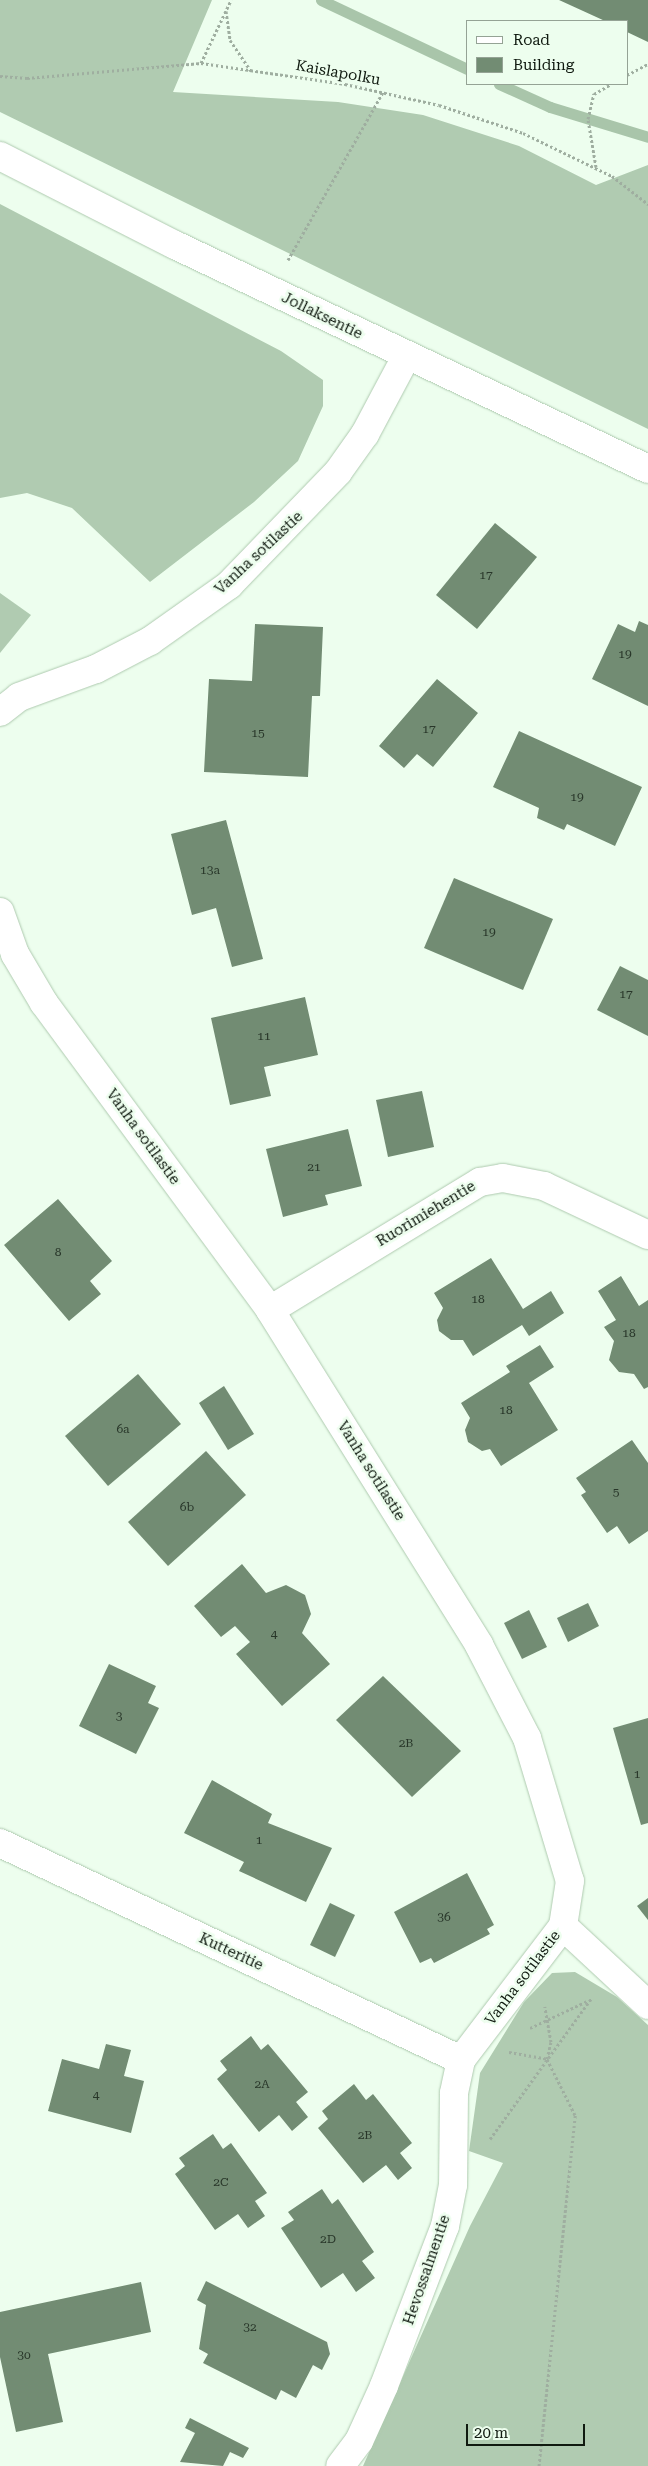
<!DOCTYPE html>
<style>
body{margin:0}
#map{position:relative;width:648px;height:2466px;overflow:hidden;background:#edfeee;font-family:"Roboto Serif",serif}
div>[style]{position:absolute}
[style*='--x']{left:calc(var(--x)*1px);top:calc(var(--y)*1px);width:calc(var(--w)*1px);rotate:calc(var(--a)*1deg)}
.forest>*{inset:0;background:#b0cbb1}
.stream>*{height:11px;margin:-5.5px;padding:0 5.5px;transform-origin:5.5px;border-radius:5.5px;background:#a9c5aa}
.building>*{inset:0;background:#728c73}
.path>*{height:3px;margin-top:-1.5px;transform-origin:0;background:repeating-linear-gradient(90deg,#9faea0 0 2.5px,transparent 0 5px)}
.roads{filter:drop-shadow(0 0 1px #aecaaf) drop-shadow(0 0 1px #aecaaf)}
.minor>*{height:28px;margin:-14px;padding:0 14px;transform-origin:14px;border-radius:14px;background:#fff}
.secondary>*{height:28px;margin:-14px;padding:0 14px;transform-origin:14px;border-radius:14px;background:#fff}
span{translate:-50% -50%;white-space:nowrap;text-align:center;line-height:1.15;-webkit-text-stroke:5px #edfeee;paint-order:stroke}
.number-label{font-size:12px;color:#283629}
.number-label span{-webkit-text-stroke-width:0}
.street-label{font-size:15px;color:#101a10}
.legend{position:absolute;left:466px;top:20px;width:162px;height:65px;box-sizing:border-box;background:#edfeee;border:1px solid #95a395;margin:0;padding:6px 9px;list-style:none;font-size:15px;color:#101a10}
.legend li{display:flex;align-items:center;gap:10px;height:25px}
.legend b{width:25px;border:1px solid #95a395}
.scale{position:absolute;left:466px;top:2424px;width:119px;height:22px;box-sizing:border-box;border:2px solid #101a10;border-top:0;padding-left:6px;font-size:15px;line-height:18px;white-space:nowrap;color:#101a10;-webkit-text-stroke:4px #edfeee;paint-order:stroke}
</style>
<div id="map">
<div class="forest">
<i style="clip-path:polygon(0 0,212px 0,173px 92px,338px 102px,423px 115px,519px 146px,596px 185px,648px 165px,648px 429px,0 112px)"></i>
<i style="clip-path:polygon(0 204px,281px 351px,323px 380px,323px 406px,298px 461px,254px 502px,150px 582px,72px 508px,27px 493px,0 498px)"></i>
<i style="clip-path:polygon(0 593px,31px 615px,0 653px)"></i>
<i style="clip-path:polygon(575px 1972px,617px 1997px,648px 2025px,648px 2466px,363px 2466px,470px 2226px,503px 2163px,469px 2151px,480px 2073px,524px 2002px,552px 1973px)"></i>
</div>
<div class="stream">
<i style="--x:321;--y:0;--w:161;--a:25.3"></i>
<i style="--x:499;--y:84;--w:56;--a:24.3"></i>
<i style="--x:550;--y:107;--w:102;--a:17"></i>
</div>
<div class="building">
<i style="clip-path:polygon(559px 0,648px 0,648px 42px,627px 32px,627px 21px,605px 21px)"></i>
<i style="clip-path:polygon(495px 523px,537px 557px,477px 629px,436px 595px)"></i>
<i style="clip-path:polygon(639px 621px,648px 625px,648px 706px,592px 679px,618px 624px,635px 632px)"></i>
<i style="clip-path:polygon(255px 624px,323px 627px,320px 696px,312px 696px,308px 777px,204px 772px,209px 679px,252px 681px)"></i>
<i style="clip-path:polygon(437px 679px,478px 713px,433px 767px,417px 754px,404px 768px,379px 746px)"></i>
<i style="clip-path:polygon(519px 731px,642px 787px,615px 846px,567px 824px,564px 830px,537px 818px,539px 808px,493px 787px)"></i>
<i style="clip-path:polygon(226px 820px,263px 959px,232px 967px,216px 908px,192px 915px,171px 834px)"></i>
<i style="clip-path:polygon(454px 878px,553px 919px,523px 990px,424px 948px)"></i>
<i style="clip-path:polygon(620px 966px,648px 980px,648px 1036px,597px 1010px)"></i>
<i style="clip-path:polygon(305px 997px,318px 1055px,264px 1067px,271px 1096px,230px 1105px,211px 1018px)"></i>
<i style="clip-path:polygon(422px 1091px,434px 1147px,388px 1157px,376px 1100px)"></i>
<i style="clip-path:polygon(348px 1129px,362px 1186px,325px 1195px,328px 1205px,283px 1217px,266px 1149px)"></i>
<i style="clip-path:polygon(58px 1199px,112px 1261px,90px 1281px,101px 1294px,69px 1321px,4px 1245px)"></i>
<i style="clip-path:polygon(491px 1258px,523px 1309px,551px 1291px,564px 1313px,529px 1336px,522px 1325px,473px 1356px,463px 1340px,451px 1340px,439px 1331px,437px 1320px,443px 1308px,434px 1293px)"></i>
<i style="clip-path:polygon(621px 1276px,639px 1306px,648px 1300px,648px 1387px,644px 1389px,634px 1374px,619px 1372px,609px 1360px,614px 1341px,604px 1327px,616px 1320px,598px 1291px)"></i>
<i style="clip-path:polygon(540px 1345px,554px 1367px,529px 1383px,558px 1430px,501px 1466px,490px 1449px,482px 1451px,468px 1442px,465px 1430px,470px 1418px,461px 1403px,510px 1372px,506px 1366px)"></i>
<i style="clip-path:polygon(138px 1374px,181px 1424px,108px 1486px,65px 1436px)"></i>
<i style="clip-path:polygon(224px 1386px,254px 1434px,228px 1450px,199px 1403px)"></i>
<i style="clip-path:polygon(632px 1440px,648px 1463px,648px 1531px,629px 1544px,617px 1526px,607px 1533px,581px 1495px,586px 1492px,576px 1478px)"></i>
<i style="clip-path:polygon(206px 1451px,246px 1495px,168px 1566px,128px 1522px)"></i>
<i style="clip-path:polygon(242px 1564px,266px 1593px,286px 1585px,305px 1595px,311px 1614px,302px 1633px,330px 1664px,282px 1706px,236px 1654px,250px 1642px,235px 1626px,221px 1637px,194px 1606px)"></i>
<i style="clip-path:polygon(588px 1603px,599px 1626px,568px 1642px,557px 1618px)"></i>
<i style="clip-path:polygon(529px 1610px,547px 1647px,522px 1659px,504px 1623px)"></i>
<i style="clip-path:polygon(109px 1664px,156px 1686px,148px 1703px,159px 1708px,136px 1754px,79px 1726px)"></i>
<i style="clip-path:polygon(383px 1676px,461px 1751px,412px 1797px,336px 1720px)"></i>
<i style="clip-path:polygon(648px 1718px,648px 1823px,641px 1825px,613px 1728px)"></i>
<i style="clip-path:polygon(212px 1780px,272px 1814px,268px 1823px,332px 1848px,306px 1902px,239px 1871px,244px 1862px,184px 1833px)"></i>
<i style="clip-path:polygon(467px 1873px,494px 1925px,487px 1929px,490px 1934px,434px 1963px,431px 1958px,420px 1963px,394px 1912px)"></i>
<i style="clip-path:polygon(648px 1898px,648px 1920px,637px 1906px)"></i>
<i style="clip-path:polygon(330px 1903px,355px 1915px,335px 1957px,310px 1945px)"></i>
<i style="clip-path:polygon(251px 2036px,261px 2050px,268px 2044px,308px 2092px,296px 2102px,308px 2117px,292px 2131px,279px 2115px,259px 2132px,217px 2079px,227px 2070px,220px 2061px)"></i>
<i style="clip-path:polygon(106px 2044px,131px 2050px,124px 2076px,144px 2081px,131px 2133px,48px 2111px,62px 2059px,99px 2069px)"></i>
<i style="clip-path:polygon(354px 2084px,366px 2100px,373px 2094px,412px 2143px,400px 2153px,412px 2168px,398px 2180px,386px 2165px,363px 2183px,318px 2128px,328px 2119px,322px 2111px)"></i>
<i style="clip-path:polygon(213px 2134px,223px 2149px,231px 2143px,267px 2193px,255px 2201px,265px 2216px,248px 2228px,238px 2214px,215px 2230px,175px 2174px,185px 2166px,179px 2158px)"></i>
<i style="clip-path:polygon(322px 2189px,332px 2204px,338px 2199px,374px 2252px,362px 2261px,375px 2278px,356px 2292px,343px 2273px,321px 2288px,281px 2228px,294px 2220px,288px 2212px)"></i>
<i style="clip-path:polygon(206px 2281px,327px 2342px,330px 2354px,322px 2370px,313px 2365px,296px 2398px,281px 2390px,276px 2400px,203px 2363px,208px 2354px,199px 2349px,206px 2305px,197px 2300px)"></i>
<i style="clip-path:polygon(141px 2282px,151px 2332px,48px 2354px,63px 2422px,16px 2432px,0 2357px,0 2312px)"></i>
<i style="clip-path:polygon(190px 2418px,249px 2448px,243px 2458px,230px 2452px,223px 2466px,180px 2462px,195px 2433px,185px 2428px)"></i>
</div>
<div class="path">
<i style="--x:226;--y:11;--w:29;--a:82"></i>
<i style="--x:230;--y:40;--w:37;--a:56"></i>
<i style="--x:201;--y:63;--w:70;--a:-64.5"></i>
<i style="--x:627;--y:75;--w:24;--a:-28"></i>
<i style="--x:0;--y:76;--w:27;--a:4"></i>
<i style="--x:27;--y:78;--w:175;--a:-4.9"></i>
<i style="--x:201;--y:63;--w:146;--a:8.3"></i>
<i style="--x:345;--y:84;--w:96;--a:12.6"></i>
<i style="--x:439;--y:105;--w:89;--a:18.4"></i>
<i style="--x:523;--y:133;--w:99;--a:25.8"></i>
<i style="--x:612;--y:176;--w:46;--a:37.9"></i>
<i style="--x:596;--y:167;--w:49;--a:-99.5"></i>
<i style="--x:588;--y:119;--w:26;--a:-77"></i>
<i style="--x:594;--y:94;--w:20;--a:-30"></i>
<i style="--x:288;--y:260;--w:193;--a:-60.5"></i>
<i style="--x:530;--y:2028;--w:63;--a:-25.3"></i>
<i style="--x:509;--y:2052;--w:39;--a:10"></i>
<i style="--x:490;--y:2139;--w:173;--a:-54.2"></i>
<i style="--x:539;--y:2466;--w:353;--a:-84.1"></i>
<i style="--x:575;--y:2115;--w:63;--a:-116.6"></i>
<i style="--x:547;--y:2059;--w:17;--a:-77"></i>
<i style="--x:551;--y:2042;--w:36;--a:-100"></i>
</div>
<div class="roads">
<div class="minor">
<i style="--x:0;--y:712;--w:24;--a:-38"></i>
<i style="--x:19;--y:697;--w:82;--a:-20"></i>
<i style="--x:96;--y:669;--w:61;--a:-27.4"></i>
<i style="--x:150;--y:641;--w:97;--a:-35.3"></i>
<i style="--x:229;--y:585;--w:157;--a:-46"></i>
<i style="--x:338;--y:472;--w:47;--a:-54.6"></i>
<i style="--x:365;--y:434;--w:87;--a:-62"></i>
<i style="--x:0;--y:912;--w:45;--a:70.3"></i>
<i style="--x:15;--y:954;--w:57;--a:59.4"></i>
<i style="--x:44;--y:1003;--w:381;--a:53.6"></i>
<i style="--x:270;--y:1310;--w:395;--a:58"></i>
<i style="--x:479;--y:1645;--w:105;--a:62.7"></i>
<i style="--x:527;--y:1738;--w:149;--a:73.3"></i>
<i style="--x:570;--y:1881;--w:46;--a:98.8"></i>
<i style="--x:563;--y:1926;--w:168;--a:127.3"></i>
<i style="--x:461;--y:2060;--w:34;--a:102"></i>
<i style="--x:454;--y:2093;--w:92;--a:90.6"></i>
<i style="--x:453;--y:2185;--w:42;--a:101"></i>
<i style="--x:445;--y:2226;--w:171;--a:110.9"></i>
<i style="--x:384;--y:2386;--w:60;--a:114.4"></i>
<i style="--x:359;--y:2441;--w:31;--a:127"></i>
<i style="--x:270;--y:1310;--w:246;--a:-31.4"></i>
<i style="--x:480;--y:1182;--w:23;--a:-10"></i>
<i style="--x:503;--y:1178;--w:42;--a:11"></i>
<i style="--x:544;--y:1186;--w:115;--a:25.2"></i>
<i style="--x:0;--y:1843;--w:510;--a:25.21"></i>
<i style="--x:563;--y:1926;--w:116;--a:42.9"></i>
</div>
<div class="secondary">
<i style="--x:0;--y:156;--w:196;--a:27"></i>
<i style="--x:175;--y:245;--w:523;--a:25.34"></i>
</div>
</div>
<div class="number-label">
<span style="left:486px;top:576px">17</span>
<span style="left:625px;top:655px">19</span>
<span style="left:429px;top:730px">17</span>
<span style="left:258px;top:734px">15</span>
<span style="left:577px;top:798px">19</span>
<span style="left:210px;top:871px">13a</span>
<span style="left:489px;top:933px">19</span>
<span style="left:626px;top:995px">17</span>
<span style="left:264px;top:1037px">11</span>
<span style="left:314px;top:1168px">21</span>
<span style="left:58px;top:1253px">8</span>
<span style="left:478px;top:1300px">18</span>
<span style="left:629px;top:1334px">18</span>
<span style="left:506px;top:1411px">18</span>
<span style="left:123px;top:1430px">6a</span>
<span style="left:616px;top:1493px">5</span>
<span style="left:187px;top:1508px">6b</span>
<span style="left:274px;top:1635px">4</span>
<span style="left:119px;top:1717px">3</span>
<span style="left:406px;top:1744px">2B</span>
<span style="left:637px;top:1775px">1</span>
<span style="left:259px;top:1841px">1</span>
<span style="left:444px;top:1918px">36</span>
<span style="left:262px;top:2085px">2A</span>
<span style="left:96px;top:2096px">4</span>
<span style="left:365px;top:2136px">2B</span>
<span style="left:221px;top:2183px">2C</span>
<span style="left:328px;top:2240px">2D</span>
<span style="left:250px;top:2328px">32</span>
<span style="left:24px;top:2356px">30</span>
</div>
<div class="street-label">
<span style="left:338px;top:73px;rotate:10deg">Kaislapolku</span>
<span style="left:322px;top:316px;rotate:26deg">Jollaksentie</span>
<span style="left:259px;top:553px;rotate:-43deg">Vanha sotilastie</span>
<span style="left:143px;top:1137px;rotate:54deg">Vanha sotilastie</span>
<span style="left:426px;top:1214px;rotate:-31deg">Ruorimiehentie</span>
<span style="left:371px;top:1471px;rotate:58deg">Vanha sotilastie</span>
<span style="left:231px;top:1952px;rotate:25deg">Kutteritie</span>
<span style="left:523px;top:1978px;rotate:-53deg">Vanha sotilastie</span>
<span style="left:427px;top:2270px;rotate:-71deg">Hevossalmentie</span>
</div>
<ul class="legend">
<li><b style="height:6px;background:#fff"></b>Road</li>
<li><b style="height:14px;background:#728c73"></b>Building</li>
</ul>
<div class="scale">20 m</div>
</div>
